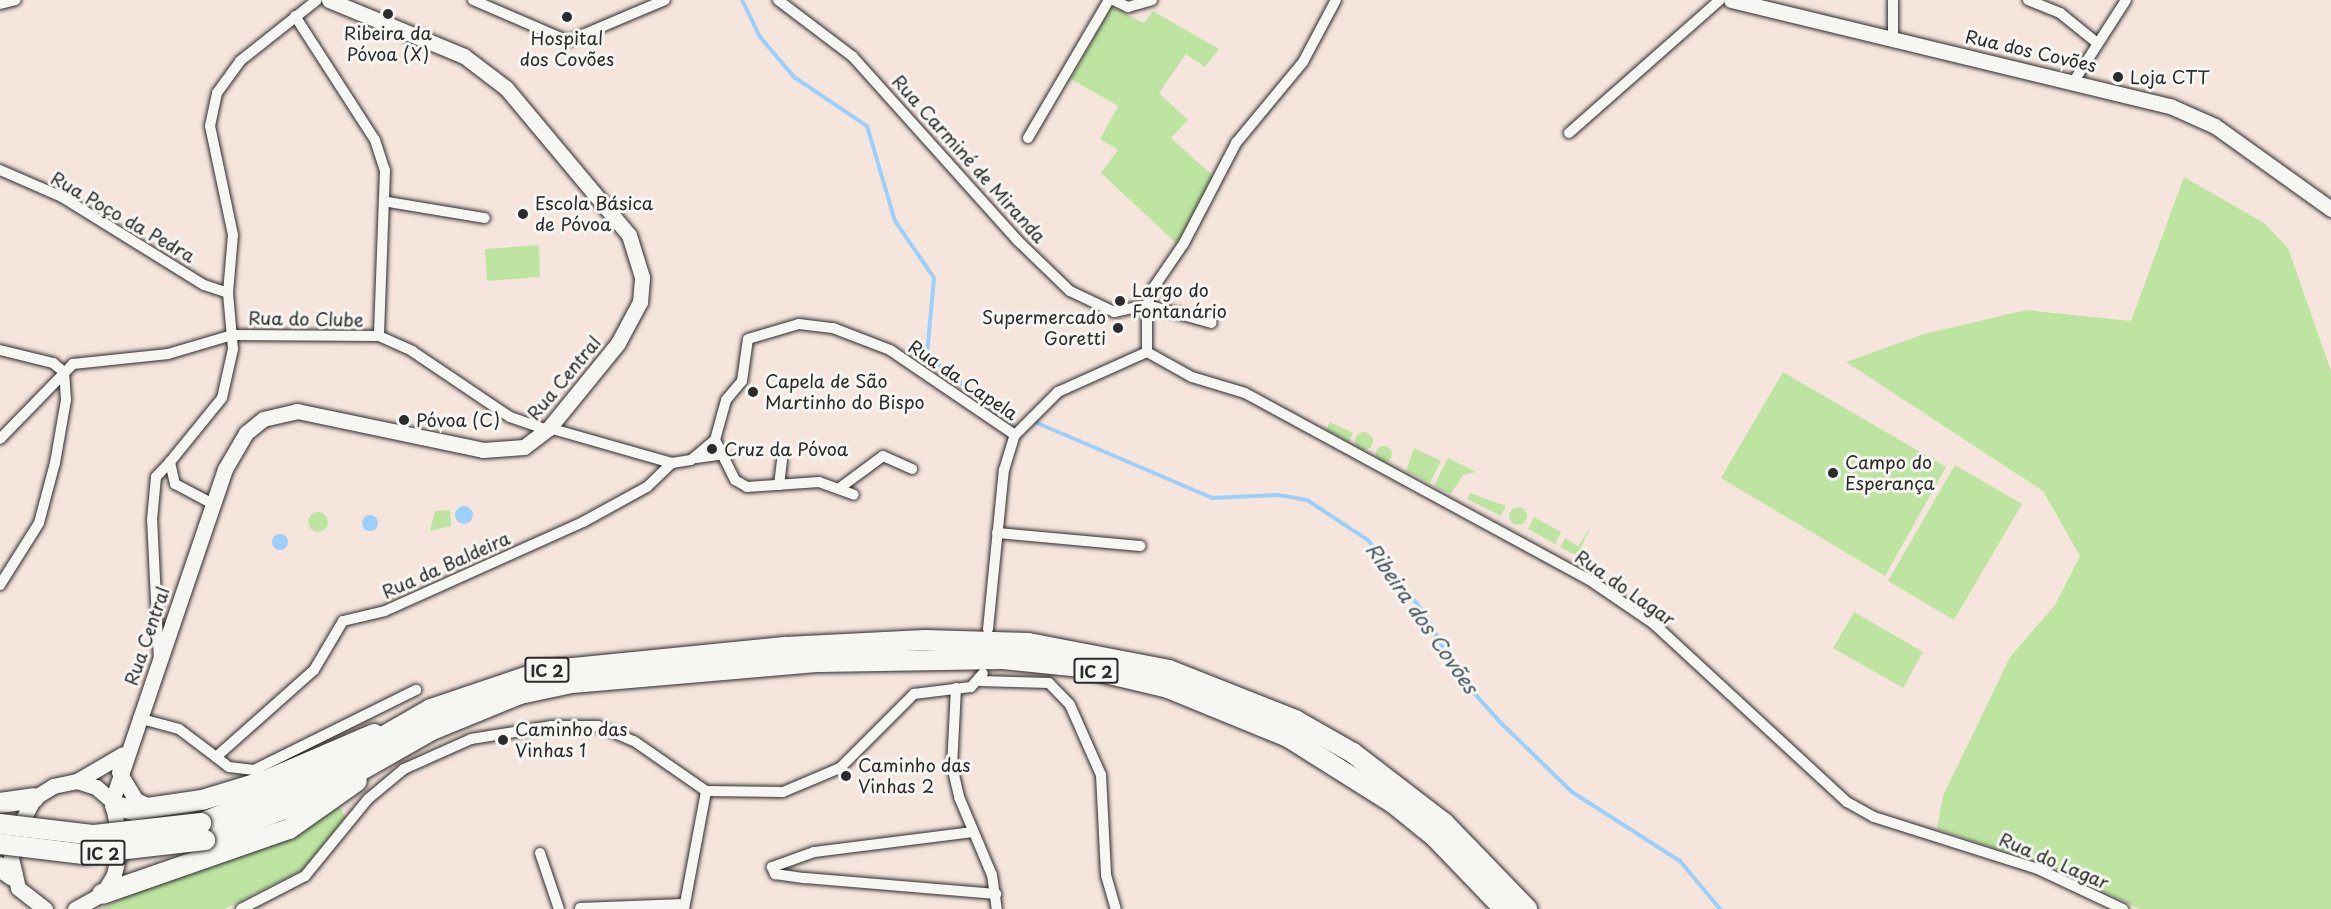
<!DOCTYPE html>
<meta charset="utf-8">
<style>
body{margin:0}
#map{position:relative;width:2331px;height:909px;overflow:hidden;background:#f6e5dd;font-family:"Playpen Sans",sans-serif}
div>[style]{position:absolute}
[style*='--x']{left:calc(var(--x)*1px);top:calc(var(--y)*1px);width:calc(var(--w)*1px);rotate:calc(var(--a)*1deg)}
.green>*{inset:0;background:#bde5a1}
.round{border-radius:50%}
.water>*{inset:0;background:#9ccffa}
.stream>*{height:4px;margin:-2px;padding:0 2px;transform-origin:2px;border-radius:2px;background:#9ccffa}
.roads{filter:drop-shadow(0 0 2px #2b2b2b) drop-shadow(0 0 2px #2b2b2b)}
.street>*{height:10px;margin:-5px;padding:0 5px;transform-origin:5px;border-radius:5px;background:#f6f6f2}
.secondary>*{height:15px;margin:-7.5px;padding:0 7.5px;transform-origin:7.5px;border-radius:7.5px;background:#f6f6f2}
.highway>*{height:20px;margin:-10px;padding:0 10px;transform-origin:10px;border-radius:10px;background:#f6f6f2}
.bridges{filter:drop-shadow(0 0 2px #2b2b2b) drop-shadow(0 0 2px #2b2b2b)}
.highway-bridge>*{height:20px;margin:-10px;padding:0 10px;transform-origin:10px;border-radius:10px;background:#f6f6f2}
.dots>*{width:16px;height:16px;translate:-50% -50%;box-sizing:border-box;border:3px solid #f6f6f2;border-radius:50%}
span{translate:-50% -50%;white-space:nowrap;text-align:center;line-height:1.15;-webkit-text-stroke:6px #f6f6f2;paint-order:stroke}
.shield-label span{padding:2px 4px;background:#f6f6f2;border:2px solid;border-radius:4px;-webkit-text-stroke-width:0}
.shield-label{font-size:16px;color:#2b2b2b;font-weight:700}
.poi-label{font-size:18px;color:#2b2b2b}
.left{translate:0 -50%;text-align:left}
.right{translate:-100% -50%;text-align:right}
.street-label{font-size:18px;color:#2b2b2b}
.water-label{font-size:20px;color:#47545f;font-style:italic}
</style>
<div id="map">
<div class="green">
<i style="clip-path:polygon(1111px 7px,1144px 23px,1153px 11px,1219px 49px,1205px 67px,1186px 54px,1159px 93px,1188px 120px,1171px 138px,1213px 176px,1177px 244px,1101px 173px,1118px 150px,1100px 139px,1118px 106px,1071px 79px)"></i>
<i style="clip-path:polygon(2184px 177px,2264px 223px,2288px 248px,2331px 371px,2331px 909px,2140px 909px,2055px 868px,1937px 829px,1943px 796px,2010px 657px,2055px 605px,2080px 556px,2043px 491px,1846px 362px,1924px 334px,2026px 310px,2131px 321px)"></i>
<i style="clip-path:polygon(539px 245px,540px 277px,487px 281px,485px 249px)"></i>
<i style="clip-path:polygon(1783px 372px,1946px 467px,1885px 576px,1721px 478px)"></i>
<i style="clip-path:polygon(1330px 422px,1353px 433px,1349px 442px,1326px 430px)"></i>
<i class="round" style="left:1355px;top:432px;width:18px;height:18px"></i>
<i class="round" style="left:1376px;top:446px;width:16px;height:16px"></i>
<i style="clip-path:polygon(1414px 448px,1441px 461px,1430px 483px,1406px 471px)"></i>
<i style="clip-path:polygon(1448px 458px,1476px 472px,1463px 475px,1451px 494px,1434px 486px)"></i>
<i style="clip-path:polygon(1955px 465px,2022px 504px,1954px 620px,1888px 581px)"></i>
<i style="clip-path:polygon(1470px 493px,1506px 506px,1501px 516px,1467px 499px)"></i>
<i class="round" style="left:1509px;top:507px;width:18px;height:18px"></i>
<i style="clip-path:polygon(450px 510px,451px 526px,430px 531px,435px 511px)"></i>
<i class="round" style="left:308px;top:512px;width:20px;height:20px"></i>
<i style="clip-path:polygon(1534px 517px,1561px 532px,1555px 544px,1528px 529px)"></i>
<i style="clip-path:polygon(1591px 526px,1577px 556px,1560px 547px,1565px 538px,1578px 546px)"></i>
<i style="clip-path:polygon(1854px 612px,1923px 652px,1903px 688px,1833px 648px)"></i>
<i style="clip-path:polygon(340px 807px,345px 817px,304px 869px,224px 909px,100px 909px,155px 883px,259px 850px)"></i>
</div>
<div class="water">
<i class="round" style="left:455px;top:506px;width:18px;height:18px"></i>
<i class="round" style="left:362px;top:515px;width:16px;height:16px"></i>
<i class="round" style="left:272px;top:534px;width:16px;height:16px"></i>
</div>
<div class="stream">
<i style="--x:742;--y:0;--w:41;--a:64.1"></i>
<i style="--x:760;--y:37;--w:52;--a:49.6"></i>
<i style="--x:794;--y:77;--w:88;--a:33.9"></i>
<i style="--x:867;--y:126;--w:99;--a:73.6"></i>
<i style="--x:895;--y:221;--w:69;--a:55.6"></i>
<i style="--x:934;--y:278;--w:77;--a:95.2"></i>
<i style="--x:927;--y:355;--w:91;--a:39.6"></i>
<i style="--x:997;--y:413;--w:17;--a:13"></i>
<i style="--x:1035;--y:422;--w:193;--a:23.2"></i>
<i style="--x:1212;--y:498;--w:66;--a:-2.6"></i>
<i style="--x:1278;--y:495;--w:29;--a:10"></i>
<i style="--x:1307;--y:500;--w:73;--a:33.3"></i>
<i style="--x:1368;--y:540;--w:97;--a:52.5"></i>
<i style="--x:1427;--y:617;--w:63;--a:62.6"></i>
<i style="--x:1456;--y:673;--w:67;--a:48"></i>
<i style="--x:1501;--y:723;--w:99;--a:44.2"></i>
<i style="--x:1572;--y:792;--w:128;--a:32.6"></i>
<i style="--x:1680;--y:861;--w:62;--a:50.2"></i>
</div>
<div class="roads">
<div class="street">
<i style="--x:473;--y:0;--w:103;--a:23.3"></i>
<i style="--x:568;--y:41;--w:105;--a:-22.9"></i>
<i style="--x:778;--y:0;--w:94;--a:37.2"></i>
<i style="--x:853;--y:57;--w:246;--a:48.1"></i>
<i style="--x:1017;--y:240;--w:74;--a:43.9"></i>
<i style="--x:1070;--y:291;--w:49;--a:25.5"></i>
<i style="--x:1114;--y:312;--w:34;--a:-12"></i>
<i style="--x:1147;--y:305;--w:67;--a:15.5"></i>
<i style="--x:1113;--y:0;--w:17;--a:25"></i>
<i style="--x:1128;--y:7;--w:25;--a:-16"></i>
<i style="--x:1893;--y:0;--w:39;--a:90"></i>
<i style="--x:2028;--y:0;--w:35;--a:22"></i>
<i style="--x:2060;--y:13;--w:46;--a:38.9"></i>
<i style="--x:0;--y:4;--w:16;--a:-14"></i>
<i style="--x:295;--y:16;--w:148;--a:57.2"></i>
<i style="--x:375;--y:140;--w:32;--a:72"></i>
<i style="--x:385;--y:170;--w:166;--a:92.1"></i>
<i style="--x:2074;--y:81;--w:96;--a:-57.3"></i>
<i style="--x:1569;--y:133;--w:201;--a:-41.4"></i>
<i style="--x:1028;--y:138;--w:160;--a:-59.6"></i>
<i style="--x:0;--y:170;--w:68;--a:23.5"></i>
<i style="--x:62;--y:197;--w:167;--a:31.8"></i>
<i style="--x:204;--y:285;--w:25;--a:18"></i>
<i style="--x:388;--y:202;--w:98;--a:9.4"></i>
<i style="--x:0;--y:350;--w:55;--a:13.8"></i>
<i style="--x:53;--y:363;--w:14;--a:39"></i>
<i style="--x:1147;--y:352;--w:51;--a:29.1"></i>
<i style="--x:1192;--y:377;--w:55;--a:16.8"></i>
<i style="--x:1245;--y:393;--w:394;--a:28.5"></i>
<i style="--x:1591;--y:581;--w:76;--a:34.3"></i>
<i style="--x:1654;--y:624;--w:263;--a:42.7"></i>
<i style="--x:1847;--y:802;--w:31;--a:29"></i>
<i style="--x:1874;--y:817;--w:172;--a:17.6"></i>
<i style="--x:2038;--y:869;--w:94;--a:25.2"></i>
<i style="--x:1147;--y:352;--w:47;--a:-90"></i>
<i style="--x:1147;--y:305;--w:19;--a:-69"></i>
<i style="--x:1154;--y:287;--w:53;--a:-55.7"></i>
<i style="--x:1184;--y:243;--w:113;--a:-62.5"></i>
<i style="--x:1236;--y:143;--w:105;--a:-50.4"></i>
<i style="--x:1303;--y:62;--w:70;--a:-62"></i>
<i style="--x:549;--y:428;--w:128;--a:15.9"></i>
<i style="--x:672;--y:463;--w:19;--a:-9"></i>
<i style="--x:691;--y:460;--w:31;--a:-40"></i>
<i style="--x:715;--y:440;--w:41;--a:-74.6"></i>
<i style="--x:726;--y:400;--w:25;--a:-50"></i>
<i style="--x:742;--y:381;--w:42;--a:-81.9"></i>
<i style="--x:748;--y:339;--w:53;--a:-16.4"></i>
<i style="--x:799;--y:324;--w:34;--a:7"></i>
<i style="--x:833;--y:328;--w:61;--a:21.1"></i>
<i style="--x:890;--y:350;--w:151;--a:34.2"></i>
<i style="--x:0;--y:439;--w:105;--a:-45.8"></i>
<i style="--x:73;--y:364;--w:96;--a:-6"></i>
<i style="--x:168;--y:354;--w:67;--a:-16.5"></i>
<i style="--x:232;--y:335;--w:147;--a:0.4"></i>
<i style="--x:379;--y:336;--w:36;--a:24"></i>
<i style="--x:412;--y:351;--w:118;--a:34"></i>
<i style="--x:510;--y:417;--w:39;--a:19"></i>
<i style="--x:715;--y:440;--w:45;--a:63.4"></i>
<i style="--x:735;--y:480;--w:14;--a:30"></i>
<i style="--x:747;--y:487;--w:72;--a:-4"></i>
<i style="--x:819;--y:482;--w:37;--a:20"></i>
<i style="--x:696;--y:458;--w:27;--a:-8"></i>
<i style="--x:779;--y:485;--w:25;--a:-83"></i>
<i style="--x:841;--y:487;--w:52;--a:-36.4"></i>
<i style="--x:883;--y:456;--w:32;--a:24"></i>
<i style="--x:213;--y:504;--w:43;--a:-152.2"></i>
<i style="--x:175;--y:484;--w:23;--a:-103"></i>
<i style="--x:170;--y:462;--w:82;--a:-50.9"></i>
<i style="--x:222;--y:398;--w:50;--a:-77.3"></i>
<i style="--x:233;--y:349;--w:56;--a:-95.1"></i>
<i style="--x:228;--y:293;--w:58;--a:-85.1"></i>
<i style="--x:233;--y:235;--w:111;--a:-101.9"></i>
<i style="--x:210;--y:126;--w:34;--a:-78"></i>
<i style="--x:217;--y:93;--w:39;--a:-54"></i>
<i style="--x:240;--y:61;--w:98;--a:-38.4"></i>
<i style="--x:997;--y:533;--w:144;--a:5.2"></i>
<i style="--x:0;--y:585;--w:73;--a:-57.8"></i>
<i style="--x:39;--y:523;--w:62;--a:-75.1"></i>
<i style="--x:55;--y:463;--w:64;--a:-80.1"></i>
<i style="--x:66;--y:400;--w:28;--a:-94"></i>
<i style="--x:988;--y:629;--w:160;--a:-84.3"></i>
<i style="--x:1004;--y:470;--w:37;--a:-73"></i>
<i style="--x:1015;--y:435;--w:61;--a:-45"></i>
<i style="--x:1058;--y:392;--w:98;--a:-24.2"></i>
<i style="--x:159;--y:661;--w:141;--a:-92.8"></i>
<i style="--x:152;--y:520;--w:43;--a:-84.7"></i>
<i style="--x:156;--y:477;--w:21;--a:-47"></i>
<i style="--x:980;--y:681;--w:69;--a:1.7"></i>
<i style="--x:1049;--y:683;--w:30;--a:46"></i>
<i style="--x:1070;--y:705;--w:77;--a:66.1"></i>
<i style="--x:1101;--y:775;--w:100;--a:87.1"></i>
<i style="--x:1106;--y:875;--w:35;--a:74"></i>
<i style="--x:956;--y:688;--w:78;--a:92.9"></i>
<i style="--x:952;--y:766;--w:32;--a:77"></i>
<i style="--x:959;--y:797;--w:85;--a:67.1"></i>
<i style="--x:992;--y:875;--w:34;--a:82"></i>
<i style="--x:138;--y:718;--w:42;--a:15"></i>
<i style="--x:179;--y:729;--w:46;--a:37.1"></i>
<i style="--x:216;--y:757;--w:131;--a:-41.6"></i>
<i style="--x:314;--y:670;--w:57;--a:-59.4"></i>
<i style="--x:343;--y:621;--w:43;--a:-13.4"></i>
<i style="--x:385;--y:611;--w:217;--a:-24.2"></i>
<i style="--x:583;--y:522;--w:73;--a:-28.7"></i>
<i style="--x:647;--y:487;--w:35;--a:-44"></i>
<i style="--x:216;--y:757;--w:16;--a:38"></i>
<i style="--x:229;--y:767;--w:25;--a:7"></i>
<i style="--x:254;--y:770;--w:181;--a:-26.3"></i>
<i style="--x:973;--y:832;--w:160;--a:172.8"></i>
<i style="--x:814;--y:852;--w:45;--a:160.3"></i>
<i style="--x:772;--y:867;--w:8;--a:67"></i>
<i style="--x:775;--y:874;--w:30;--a:8"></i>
<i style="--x:805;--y:878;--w:192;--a:4.8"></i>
<i style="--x:540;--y:853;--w:59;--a:71.3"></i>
<i style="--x:580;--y:908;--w:104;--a:-2.2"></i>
<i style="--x:241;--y:909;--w:72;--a:-27.3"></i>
<i style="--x:305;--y:876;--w:99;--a:-50.7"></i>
<i style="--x:368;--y:799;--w:47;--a:-39.8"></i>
<i style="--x:404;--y:769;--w:73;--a:-24.1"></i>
<i style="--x:471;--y:739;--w:82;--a:-9.1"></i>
<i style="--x:552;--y:726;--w:46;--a:0"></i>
<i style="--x:598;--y:726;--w:39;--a:23"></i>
<i style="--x:634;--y:741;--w:88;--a:34.8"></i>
<i style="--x:706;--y:791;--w:77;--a:0.7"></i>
<i style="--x:783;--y:792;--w:62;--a:-22.8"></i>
<i style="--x:840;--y:768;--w:105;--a:-45"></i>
<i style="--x:914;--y:694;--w:57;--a:-7"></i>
<i style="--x:971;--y:687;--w:18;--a:-49"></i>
<i style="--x:684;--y:909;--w:120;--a:-79.4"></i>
</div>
<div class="secondary">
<i style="--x:1731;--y:0;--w:452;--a:13.6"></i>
<i style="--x:2170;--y:106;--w:49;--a:24"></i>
<i style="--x:2215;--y:126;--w:143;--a:35.6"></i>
<i style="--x:119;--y:772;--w:33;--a:59"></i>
<i style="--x:136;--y:800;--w:19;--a:25"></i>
<i style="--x:77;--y:781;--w:53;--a:-30.4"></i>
<i style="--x:112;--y:801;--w:351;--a:-71.2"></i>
<i style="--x:225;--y:469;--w:42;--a:-59.7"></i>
<i style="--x:246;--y:433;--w:22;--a:-39"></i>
<i style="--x:263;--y:419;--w:35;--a:-13"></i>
<i style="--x:297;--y:411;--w:190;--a:11.8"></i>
<i style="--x:483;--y:450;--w:41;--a:-4.2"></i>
<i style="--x:524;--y:447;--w:31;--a:-37"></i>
<i style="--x:549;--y:428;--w:109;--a:-50.9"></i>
<i style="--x:618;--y:343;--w:47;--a:-61.8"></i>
<i style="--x:640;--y:302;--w:25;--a:-85"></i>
<i style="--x:642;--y:277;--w:44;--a:-107.2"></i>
<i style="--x:629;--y:235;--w:192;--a:-129.9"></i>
<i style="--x:506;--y:88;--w:53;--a:-142.7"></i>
<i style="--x:464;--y:56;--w:146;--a:-157.5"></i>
<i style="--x:45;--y:909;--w:34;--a:-142"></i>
<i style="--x:18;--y:888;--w:31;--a:-103"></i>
<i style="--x:11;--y:858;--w:22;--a:-82"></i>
<i style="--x:14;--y:836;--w:43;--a:-62.2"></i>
<i style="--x:34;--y:798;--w:22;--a:-32"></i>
<i style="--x:53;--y:786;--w:25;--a:-12"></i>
<i style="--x:77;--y:781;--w:20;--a:18"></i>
<i style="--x:96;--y:787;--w:21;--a:41"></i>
<i style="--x:112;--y:801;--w:46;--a:78.7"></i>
<i style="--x:121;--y:846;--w:30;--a:104"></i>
<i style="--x:114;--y:875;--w:22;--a:122"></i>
<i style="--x:102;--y:894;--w:31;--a:151"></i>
</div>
<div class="highway">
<i style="--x:0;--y:803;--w:34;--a:-8"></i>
<i style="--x:115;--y:806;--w:19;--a:12"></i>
<i style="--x:134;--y:810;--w:69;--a:-8.4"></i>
<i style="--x:202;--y:800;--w:66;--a:-16.8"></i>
<i style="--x:265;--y:781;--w:119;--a:-23.3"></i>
<i style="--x:201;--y:823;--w:111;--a:-21.7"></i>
<i style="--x:304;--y:782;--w:146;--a:-29.9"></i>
<i style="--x:431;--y:709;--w:118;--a:-18.7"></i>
<i style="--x:543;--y:671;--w:243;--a:-5.7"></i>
<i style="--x:785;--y:647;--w:140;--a:-2.9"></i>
<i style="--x:925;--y:640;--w:103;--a:1.7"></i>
<i style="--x:1028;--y:643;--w:144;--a:10.8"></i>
<i style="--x:1169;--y:670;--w:136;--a:21.6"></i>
<i style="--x:1295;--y:720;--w:67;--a:29.6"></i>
<i style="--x:1353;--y:753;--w:115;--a:37.6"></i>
<i style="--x:1444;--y:823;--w:120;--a:46"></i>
<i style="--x:205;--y:840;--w:117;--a:-21.5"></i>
<i style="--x:314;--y:797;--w:136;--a:-29.6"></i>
<i style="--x:432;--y:730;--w:95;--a:-22.2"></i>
<i style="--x:520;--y:694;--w:53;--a:-11.9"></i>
<i style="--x:572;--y:683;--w:248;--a:-4.9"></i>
<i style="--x:819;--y:662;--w:184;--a:-0.9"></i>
<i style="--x:1003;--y:659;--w:77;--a:5.9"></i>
<i style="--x:1080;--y:667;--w:90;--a:13.4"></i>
<i style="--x:1168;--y:688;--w:130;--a:22.2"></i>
<i style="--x:1288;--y:737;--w:124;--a:32.2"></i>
<i style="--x:1393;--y:803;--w:54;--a:39"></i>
<i style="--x:1435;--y:837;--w:100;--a:46.2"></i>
<i style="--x:0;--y:867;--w:16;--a:35"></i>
<i style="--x:102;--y:894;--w:198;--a:-19.2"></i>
<i style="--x:289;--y:829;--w:83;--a:-35.2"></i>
</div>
</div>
<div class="bridges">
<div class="highway-bridge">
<i style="--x:0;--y:824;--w:95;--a:6.7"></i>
<i style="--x:94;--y:835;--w:108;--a:-6.4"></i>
<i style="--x:0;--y:844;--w:84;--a:6.9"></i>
<i style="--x:83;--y:854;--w:123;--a:-6.5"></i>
</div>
</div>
<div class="dots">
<i style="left:388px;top:14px;background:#2b2b2b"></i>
<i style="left:567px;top:17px;background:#2b2b2b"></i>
<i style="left:2118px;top:77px;background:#2b2b2b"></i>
<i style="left:523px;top:214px;background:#2b2b2b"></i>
<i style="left:1120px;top:301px;background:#2b2b2b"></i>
<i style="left:1118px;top:328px;background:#2b2b2b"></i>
<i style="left:753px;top:392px;background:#2b2b2b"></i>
<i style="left:404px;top:420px;background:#2b2b2b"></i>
<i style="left:712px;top:449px;background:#2b2b2b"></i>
<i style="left:1833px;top:473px;background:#2b2b2b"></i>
<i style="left:503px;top:740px;background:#2b2b2b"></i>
<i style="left:846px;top:776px;background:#2b2b2b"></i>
</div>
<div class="shield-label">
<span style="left:547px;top:670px">IC 2</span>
<span style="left:1096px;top:671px">IC 2</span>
<span style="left:103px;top:853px">IC 2</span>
</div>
<div class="poi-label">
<span style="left:388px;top:44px">Ribeira da<br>Póvoa (X)</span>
<span style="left:567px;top:49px">Hospital<br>dos Covões</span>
<span class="left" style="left:2130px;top:77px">Loja CTT</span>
<span class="left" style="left:535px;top:214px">Escola Básica<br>de Póvoa</span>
<span class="left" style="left:1132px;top:301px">Largo do<br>Fontanário</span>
<span class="right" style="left:1106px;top:328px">Supermercado<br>Goretti</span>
<span class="left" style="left:765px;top:392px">Capela de São<br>Martinho do Bispo</span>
<span class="left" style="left:416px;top:420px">Póvoa (C)</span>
<span class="left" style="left:724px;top:449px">Cruz da Póvoa</span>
<span class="left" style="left:1845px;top:473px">Campo do<br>Esperança</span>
<span class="left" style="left:515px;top:740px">Caminho das<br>Vinhas 1</span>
<span class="left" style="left:858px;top:776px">Caminho das<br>Vinhas 2</span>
</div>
<div class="street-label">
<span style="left:2031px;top:51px;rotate:13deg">Rua dos Covões</span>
<span style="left:969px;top:159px;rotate:48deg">Rua Carminé de Miranda</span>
<span style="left:123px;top:217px;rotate:30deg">Rua Poço da Pedra</span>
<span style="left:306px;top:319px;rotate:1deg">Rua do Clube</span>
<span style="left:564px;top:378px;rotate:-50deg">Rua Central</span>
<span style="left:963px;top:380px;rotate:34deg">Rua da Capela</span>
<span style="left:446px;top:565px;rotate:-24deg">Rua da Baldeira</span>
<span style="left:1625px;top:588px;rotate:35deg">Rua do Lagar</span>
<span style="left:147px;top:636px;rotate:-71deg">Rua Central</span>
<span style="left:2054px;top:861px;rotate:23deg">Rua do Lagar</span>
</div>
<div class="water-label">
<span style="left:1422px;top:618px;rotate:55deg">Ribeira dos Covões</span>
</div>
</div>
